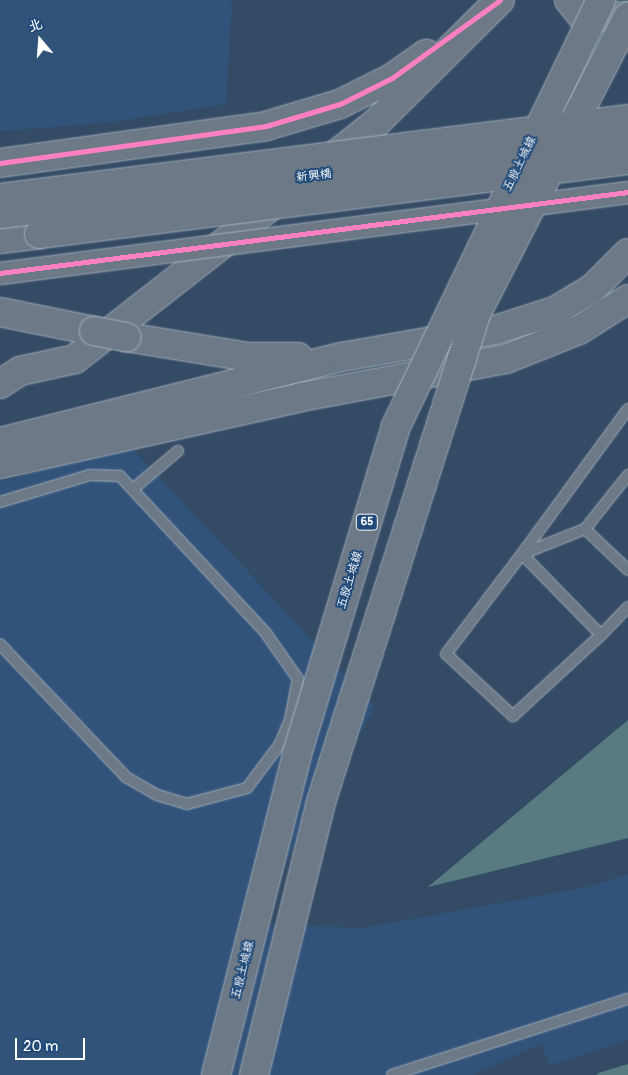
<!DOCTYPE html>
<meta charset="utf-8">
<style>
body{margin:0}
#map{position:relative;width:628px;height:1075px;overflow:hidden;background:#344b65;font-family:Pangolin,"LXGW WenKai TC",sans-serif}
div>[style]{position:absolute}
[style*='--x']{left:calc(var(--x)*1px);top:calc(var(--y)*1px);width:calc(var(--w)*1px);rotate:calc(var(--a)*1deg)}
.built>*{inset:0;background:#325379}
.green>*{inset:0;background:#587b82}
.roads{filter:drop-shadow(0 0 1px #a4aeba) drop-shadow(0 0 1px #a4aeba)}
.lane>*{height:10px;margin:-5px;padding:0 5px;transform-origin:5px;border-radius:5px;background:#6d7986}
.secondary>*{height:28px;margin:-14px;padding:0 14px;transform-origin:14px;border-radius:14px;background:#6d7986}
.bridges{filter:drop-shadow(0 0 1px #a4aeba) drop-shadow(0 0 1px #a4aeba)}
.street-bridge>*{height:21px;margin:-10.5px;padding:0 10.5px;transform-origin:10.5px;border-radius:10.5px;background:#6d7986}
.secondary-bridge>*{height:28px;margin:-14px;padding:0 14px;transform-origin:14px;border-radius:14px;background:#6d7986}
.highway-bridge>*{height:28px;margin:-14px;padding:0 14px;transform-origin:14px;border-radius:14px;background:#6d7986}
.cycleway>*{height:5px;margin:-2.5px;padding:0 2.5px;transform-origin:2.5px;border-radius:2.5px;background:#ff80c0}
span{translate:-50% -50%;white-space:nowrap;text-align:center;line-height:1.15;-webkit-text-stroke:4px #1f4a7a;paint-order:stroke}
.shield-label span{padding:1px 4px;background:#1f4a7a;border:1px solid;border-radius:4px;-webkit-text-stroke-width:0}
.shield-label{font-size:11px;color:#fff;font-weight:700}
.street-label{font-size:12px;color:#fff}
.north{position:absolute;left:15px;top:15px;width:50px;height:50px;-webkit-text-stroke:4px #1f4a7a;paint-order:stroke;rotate:342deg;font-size:14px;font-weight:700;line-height:20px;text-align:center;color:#fff}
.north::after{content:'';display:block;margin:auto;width:18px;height:22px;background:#fff;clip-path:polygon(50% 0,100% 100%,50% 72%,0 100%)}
.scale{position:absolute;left:15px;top:1038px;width:70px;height:22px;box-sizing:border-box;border:2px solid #fff;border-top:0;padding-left:6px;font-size:15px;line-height:18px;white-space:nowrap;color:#fff;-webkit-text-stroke:4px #1f4a7a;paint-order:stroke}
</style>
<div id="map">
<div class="built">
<i style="clip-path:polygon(0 0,232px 0,226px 104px,105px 123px,0 131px)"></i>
<i style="clip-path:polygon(129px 445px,375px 707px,251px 924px,363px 928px,588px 887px,628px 874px,628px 1040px,550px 1065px,540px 1044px,473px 1075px,0 1075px,0 482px)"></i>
</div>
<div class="green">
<i style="clip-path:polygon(628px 720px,628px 838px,428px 887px)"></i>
<i style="clip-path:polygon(628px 1064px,628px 1075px,597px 1075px,598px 1073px)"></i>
</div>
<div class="roads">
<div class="lane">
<i style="--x:628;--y:409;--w:180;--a:126.2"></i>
<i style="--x:522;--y:554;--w:113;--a:45.7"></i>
<i style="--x:601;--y:635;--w:39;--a:-46"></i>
<i style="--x:133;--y:489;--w:59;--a:-40.2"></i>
<i style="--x:0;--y:502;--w:94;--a:-16.7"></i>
<i style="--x:90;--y:475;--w:30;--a:2"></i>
<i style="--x:120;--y:476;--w:213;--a:47.1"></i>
<i style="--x:265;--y:632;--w:57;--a:54.9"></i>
<i style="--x:298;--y:679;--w:42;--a:101"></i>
<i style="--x:290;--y:720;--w:26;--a:113"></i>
<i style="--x:280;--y:744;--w:55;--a:126.9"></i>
<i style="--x:247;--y:788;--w:62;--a:165.1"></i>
<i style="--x:187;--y:804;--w:31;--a:-163"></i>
<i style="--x:157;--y:795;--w:36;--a:-150"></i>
<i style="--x:126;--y:777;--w:183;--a:-133.5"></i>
<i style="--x:585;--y:529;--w:59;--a:43.6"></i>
<i style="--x:601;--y:635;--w:120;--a:137.4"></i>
<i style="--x:513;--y:716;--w:91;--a:-137.2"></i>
<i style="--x:446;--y:654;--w:126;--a:-52.8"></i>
<i style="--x:522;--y:554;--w:68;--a:-21.6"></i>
<i style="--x:585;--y:529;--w:69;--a:-51.5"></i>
<i style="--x:392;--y:1075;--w:248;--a:-17.9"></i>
</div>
<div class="secondary">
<i style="--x:569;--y:0;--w:22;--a:51"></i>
<i style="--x:583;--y:17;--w:45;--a:-1.3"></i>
<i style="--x:328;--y:161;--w:63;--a:-38.5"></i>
<i style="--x:377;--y:122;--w:173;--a:-44.8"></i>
<i style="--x:0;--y:163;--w:269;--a:-7.9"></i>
<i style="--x:266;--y:126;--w:77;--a:-16.6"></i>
<i style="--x:340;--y:104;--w:58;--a:-26.6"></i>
<i style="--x:392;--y:78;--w:42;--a:-35.2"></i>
<i style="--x:0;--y:239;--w:39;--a:-7"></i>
<i style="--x:0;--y:312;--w:96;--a:11.4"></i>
<i style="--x:126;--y:337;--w:124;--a:9.3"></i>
<i style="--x:248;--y:357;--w:50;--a:0"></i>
<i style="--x:0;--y:384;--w:24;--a:-33"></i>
<i style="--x:20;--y:371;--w:56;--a:-12.3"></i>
<i style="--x:75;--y:359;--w:260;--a:-38"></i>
<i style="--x:0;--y:442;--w:352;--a:-14"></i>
<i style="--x:342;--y:357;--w:155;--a:-10"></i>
<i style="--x:495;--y:330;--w:63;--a:-17.6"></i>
<i style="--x:555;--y:311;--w:44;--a:-31.2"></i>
<i style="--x:593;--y:288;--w:49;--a:-45"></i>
<i style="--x:0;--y:464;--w:308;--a:-12.5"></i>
<i style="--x:301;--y:397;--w:208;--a:-10.5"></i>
<i style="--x:506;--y:359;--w:79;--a:-21.7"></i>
<i style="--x:579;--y:330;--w:58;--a:-32.3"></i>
</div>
</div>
<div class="bridges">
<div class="street-bridge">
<i style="--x:0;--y:194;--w:633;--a:-7.17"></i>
<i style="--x:0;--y:273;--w:633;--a:-7.35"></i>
</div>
<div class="secondary-bridge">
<i style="--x:0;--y:214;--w:633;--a:-6.99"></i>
<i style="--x:39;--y:234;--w:594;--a:-7.16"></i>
<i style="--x:94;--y:331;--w:33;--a:11"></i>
</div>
<div class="highway-bridge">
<i style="--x:216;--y:1075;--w:331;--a:-75.8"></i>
<i style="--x:297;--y:754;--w:343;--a:-73.2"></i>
<i style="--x:396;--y:426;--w:473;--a:-64.3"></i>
<i style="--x:254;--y:1075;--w:281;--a:-76.2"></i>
<i style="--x:321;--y:802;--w:512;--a:-72.38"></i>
<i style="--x:476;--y:314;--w:334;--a:-62.9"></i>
</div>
</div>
<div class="cycleway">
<i style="--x:0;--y:163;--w:269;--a:-7.9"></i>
<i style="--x:266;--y:126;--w:77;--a:-16.6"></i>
<i style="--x:340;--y:104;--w:58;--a:-26.6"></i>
<i style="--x:392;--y:78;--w:133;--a:-35.8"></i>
<i style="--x:0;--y:273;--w:633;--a:-7.35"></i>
</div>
<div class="shield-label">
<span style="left:367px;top:522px">65</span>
</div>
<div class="street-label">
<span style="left:520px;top:164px;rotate:-64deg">五股土城線</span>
<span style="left:314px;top:176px;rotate:-7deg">新興橋</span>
<span style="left:350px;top:580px;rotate:-73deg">五股土城線</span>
<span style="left:243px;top:970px;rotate:-76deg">五股土城線</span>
</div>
<div class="north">北</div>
<div class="scale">20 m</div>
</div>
